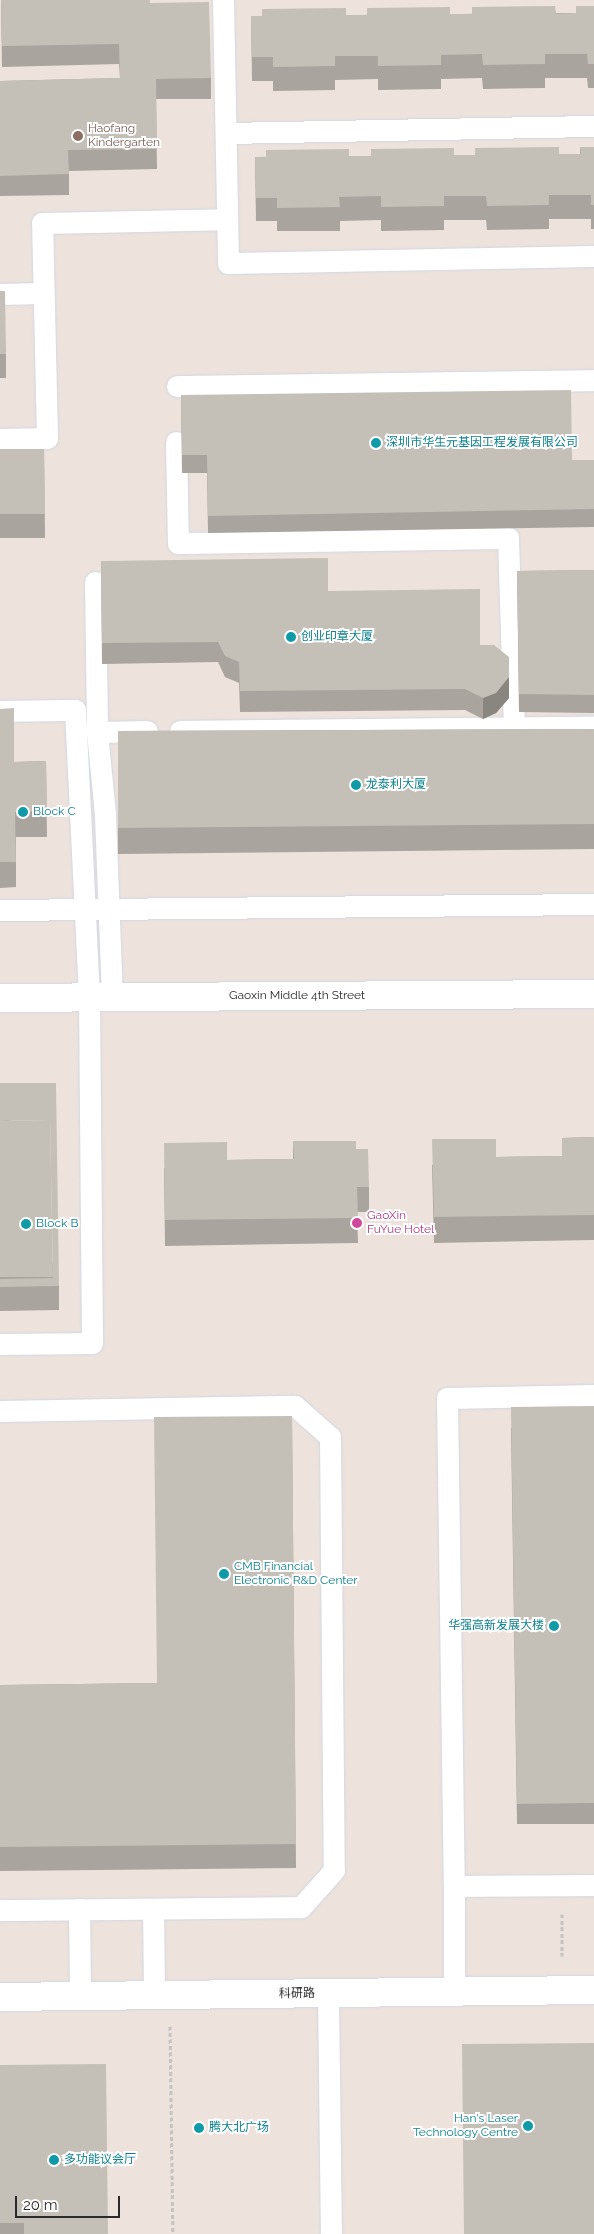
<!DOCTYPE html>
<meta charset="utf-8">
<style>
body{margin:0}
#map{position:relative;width:594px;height:2234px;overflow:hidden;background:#ede3dc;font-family:Raleway,"Noto Sans SC",sans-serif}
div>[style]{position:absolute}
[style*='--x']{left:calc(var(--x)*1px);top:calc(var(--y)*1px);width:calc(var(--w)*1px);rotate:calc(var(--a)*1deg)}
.path>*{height:3px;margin-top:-1.5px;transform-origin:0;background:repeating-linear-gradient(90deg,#c3c3c3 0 4px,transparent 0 6.5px)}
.roads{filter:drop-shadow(0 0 1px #d1d7e3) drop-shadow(0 0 1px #d1d7e3)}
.lane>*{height:21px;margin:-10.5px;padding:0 10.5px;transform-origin:10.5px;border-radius:10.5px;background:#fff}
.secondary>*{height:28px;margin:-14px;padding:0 14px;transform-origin:14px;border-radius:14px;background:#fff}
.wall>*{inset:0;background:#a9a49d}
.shaded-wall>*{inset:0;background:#898680}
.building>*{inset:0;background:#c4bfb7}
.dots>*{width:14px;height:14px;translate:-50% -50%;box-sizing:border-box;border:2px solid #fff;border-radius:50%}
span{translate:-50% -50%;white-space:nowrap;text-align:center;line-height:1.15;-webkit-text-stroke:4px #fff;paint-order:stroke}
.education-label{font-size:12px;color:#785e54}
.left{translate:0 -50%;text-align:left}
.culture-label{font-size:12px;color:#0d838f}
.right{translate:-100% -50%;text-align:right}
.street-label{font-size:12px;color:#2a2a2a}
.hotel-label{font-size:12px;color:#b23c85}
.scale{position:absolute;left:15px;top:2196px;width:105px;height:22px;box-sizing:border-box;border:2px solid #2a2a2a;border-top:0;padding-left:6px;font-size:15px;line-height:18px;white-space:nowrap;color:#2a2a2a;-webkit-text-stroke:4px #fff;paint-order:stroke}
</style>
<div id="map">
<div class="path">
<i style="--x:562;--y:1914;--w:42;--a:90"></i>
<i style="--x:170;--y:2026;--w:208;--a:89.2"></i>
</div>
<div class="roads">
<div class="lane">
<i style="--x:223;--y:0;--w:263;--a:88.9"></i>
<i style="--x:228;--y:263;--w:366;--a:-1.1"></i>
<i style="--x:226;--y:133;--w:368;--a:-1.1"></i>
<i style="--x:0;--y:294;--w:43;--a:-1.3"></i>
<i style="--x:177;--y:386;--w:417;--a:-0.8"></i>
<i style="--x:0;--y:439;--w:47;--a:-1.2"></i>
<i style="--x:47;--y:438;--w:215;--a:-91.3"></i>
<i style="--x:42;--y:223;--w:185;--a:-1.2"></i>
<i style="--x:176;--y:442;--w:101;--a:88.9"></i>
<i style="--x:178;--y:543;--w:330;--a:-0.9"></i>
<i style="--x:508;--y:538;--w:189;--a:88.2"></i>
<i style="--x:95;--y:582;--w:150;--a:89.2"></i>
<i style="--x:0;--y:711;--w:75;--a:-0.8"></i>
<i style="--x:75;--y:710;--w:288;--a:87.2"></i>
<i style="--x:89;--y:998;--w:345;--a:89.5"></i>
<i style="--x:92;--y:1343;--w:92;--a:179.4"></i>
<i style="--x:180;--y:731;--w:414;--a:-0.6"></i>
<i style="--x:0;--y:910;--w:594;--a:-0.58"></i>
<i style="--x:112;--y:998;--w:184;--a:-92.2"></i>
<i style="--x:105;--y:814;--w:82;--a:-95.6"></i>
<i style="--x:97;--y:732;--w:50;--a:-1.1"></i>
<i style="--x:594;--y:1395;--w:147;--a:178.8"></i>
<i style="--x:447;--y:1398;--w:488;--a:89.2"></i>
<i style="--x:454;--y:1886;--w:140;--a:-0.4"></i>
<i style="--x:0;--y:1411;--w:295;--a:-1"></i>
<i style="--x:295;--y:1406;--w:47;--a:41.5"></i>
<i style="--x:330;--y:1437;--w:433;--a:89.5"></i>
<i style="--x:334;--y:1870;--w:50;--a:131.7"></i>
<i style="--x:301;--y:1907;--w:301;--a:179.4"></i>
<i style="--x:454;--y:1886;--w:107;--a:90"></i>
<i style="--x:79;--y:1909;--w:87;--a:89.3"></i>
<i style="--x:153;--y:1909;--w:87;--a:89.3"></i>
<i style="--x:328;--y:1994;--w:240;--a:89.3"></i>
</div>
<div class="secondary">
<i style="--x:0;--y:998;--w:594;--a:-0.39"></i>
<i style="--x:0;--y:1997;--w:594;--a:-0.68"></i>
</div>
</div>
<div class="wall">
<i style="clip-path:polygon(1px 0,150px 3px,211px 78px,211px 99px,156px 99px,157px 169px,69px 171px,69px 195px,0 196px,0 81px,120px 78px,119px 64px,2px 67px)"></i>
<i style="clip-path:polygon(594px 6px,594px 88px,588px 88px,587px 78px,545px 78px,545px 88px,483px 89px,482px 78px,441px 79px,441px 89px,378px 90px,378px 79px,335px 80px,335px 90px,273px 91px,273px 81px,252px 81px,251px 16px,576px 13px)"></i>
<i style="clip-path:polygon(580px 147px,594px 147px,594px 229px,591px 229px,591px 219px,549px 219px,549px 229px,487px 230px,486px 220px,444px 220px,444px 230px,381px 231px,381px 220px,340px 221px,340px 231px,277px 231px,277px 221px,256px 221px,255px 157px,580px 154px)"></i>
<i style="clip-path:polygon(0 291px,6px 354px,6px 378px,0 378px)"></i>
<i style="clip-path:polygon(181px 395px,572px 460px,594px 460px,594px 527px,208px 533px,207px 473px,182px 473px)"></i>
<i style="clip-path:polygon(0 449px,44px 449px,45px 538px,0 538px)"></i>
<i style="clip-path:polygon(101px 561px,328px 591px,480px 645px,509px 698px,496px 713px,483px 719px,465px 710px,240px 712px,239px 683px,225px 677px,218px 662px,102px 664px)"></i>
<i style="clip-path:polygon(594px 570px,594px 713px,519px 712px,517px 571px)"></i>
<i style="clip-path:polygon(0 709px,14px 762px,46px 761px,47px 837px,16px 837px,16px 887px,0 888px)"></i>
<i style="clip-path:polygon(594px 729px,594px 849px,118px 854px,118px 731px)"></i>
<i style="clip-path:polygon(0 1083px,59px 1286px,59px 1310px,0 1311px)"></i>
<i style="clip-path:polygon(594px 1137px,594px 1240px,434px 1243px,432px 1165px,496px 1157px,562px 1156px,562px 1138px)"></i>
<i style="clip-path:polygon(293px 1141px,369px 1187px,369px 1212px,357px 1212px,358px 1243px,165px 1246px,164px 1168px,227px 1160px,293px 1159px)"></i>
<i style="clip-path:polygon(594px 1406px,594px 1824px,517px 1824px,511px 1428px)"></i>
<i style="clip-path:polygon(292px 1416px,296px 1868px,0 1871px,0 1685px,157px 1683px)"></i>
<i style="clip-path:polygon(0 2065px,108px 2234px,0 2234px)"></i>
</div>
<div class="shaded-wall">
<i style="clip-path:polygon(509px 677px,509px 698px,496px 713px,483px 719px,483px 698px)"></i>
</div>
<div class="building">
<i style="clip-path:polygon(1px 0,150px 0,150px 3px,209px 2px,211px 78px,156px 79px,157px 149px,68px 150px,69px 174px,0 176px,0 81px,120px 78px,119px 44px,2px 46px)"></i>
<i style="clip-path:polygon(555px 6px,556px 14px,576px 13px,576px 6px,594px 6px,594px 64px,588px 64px,587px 54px,545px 54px,545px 64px,483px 65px,482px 54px,441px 55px,441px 65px,378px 66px,378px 56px,335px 56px,335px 66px,273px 67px,273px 57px,252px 57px,251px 16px,262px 16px,262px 9px,346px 8px,346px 15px,367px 15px,367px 8px,450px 7px,450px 14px,472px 14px,472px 7px)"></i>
<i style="clip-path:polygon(559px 147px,559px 154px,581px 154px,580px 147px,594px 147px,594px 205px,591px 205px,591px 195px,549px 195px,549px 205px,487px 206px,486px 196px,444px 196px,444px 206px,381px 207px,381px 196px,339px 197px,340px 207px,277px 208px,277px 198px,256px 198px,255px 157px,266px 157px,266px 150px,349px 149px,349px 156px,371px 156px,371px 149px,454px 148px,454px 155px,475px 155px,475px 148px)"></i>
<i style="clip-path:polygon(0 291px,5px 291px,6px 354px,0 354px)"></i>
<i style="clip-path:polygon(571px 390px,572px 460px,594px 460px,594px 509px,208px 516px,207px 455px,182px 455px,181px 395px)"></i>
<i style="clip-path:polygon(0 449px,44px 449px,45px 514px,0 514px)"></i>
<i style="clip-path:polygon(328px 558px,328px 591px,480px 589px,480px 645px,494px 645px,509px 657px,509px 677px,496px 693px,483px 698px,465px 689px,240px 691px,239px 662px,225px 656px,218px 642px,102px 643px,101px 561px)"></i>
<i style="clip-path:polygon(594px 570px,594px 695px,519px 694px,517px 571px)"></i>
<i style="clip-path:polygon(14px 708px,14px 762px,46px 761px,47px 811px,15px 812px,16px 862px,0 862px,0 709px)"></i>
<i style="clip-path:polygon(594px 729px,594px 824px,118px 828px,118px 731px)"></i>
<i style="clip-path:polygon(0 1083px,56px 1083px,59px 1286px,0 1287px,0 1279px,53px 1278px,50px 1120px,0 1121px)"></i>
<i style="clip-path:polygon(50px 1120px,53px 1277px,0 1277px,0 1121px)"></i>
<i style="clip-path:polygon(594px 1137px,594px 1215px,434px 1217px,432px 1139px,496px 1139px,496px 1157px,562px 1156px,562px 1138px)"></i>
<i style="clip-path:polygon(293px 1141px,356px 1141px,356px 1149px,368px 1149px,369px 1187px,357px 1187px,358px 1218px,165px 1220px,164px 1143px,227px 1142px,227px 1160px,294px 1159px)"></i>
<i style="clip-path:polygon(594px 1406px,594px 1803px,517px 1804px,511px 1407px)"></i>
<i style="clip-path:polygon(292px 1416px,296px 1844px,0 1847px,0 1685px,157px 1683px,154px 1417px)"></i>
<i style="clip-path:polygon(594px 2043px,594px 2234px,464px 2234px,462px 2044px)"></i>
<i style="clip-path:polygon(106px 2064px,108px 2234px,24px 2234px,24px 2223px,0 2223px,0 2065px)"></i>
</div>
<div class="dots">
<i style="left:78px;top:136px;background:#8d6e63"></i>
<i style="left:376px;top:443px;background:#0f9aa8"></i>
<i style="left:291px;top:637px;background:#0f9aa8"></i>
<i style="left:356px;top:785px;background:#0f9aa8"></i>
<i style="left:23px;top:812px;background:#0f9aa8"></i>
<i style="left:357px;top:1223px;background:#d1479c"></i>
<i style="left:26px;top:1224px;background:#0f9aa8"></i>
<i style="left:224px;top:1574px;background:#0f9aa8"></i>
<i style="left:554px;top:1626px;background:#0f9aa8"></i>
<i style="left:528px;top:2126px;background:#0f9aa8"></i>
<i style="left:199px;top:2128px;background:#0f9aa8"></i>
<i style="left:54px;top:2160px;background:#0f9aa8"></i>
</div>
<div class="education-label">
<span class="left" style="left:88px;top:136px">Haofang<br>Kindergarten</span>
</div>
<div class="culture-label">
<span class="left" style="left:386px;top:443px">深圳市华生元基因工程发展有限公司</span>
<span class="left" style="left:301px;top:637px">创业印章大厦</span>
<span class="left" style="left:366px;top:785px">龙泰利大厦</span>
<span class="left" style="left:33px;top:812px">Block C</span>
<span class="left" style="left:36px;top:1224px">Block B</span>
<span class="left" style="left:234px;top:1574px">CMB Financial<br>Electronic R&amp;D Center</span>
<span class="right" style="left:544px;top:1626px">华强高新发展大楼</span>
<span class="right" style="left:518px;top:2126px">Han's Laser<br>Technology Centre</span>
<span class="left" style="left:209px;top:2128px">腾大北广场</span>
<span class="left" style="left:64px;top:2160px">多功能议会厅</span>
</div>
<div class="street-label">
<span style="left:297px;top:996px">Gaoxin Middle 4th Street</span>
<span style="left:297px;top:1994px;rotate:-1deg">科研路</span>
</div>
<div class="hotel-label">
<span class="left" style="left:367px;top:1223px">GaoXin<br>FuYue Hotel</span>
</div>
<div class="scale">20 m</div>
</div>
